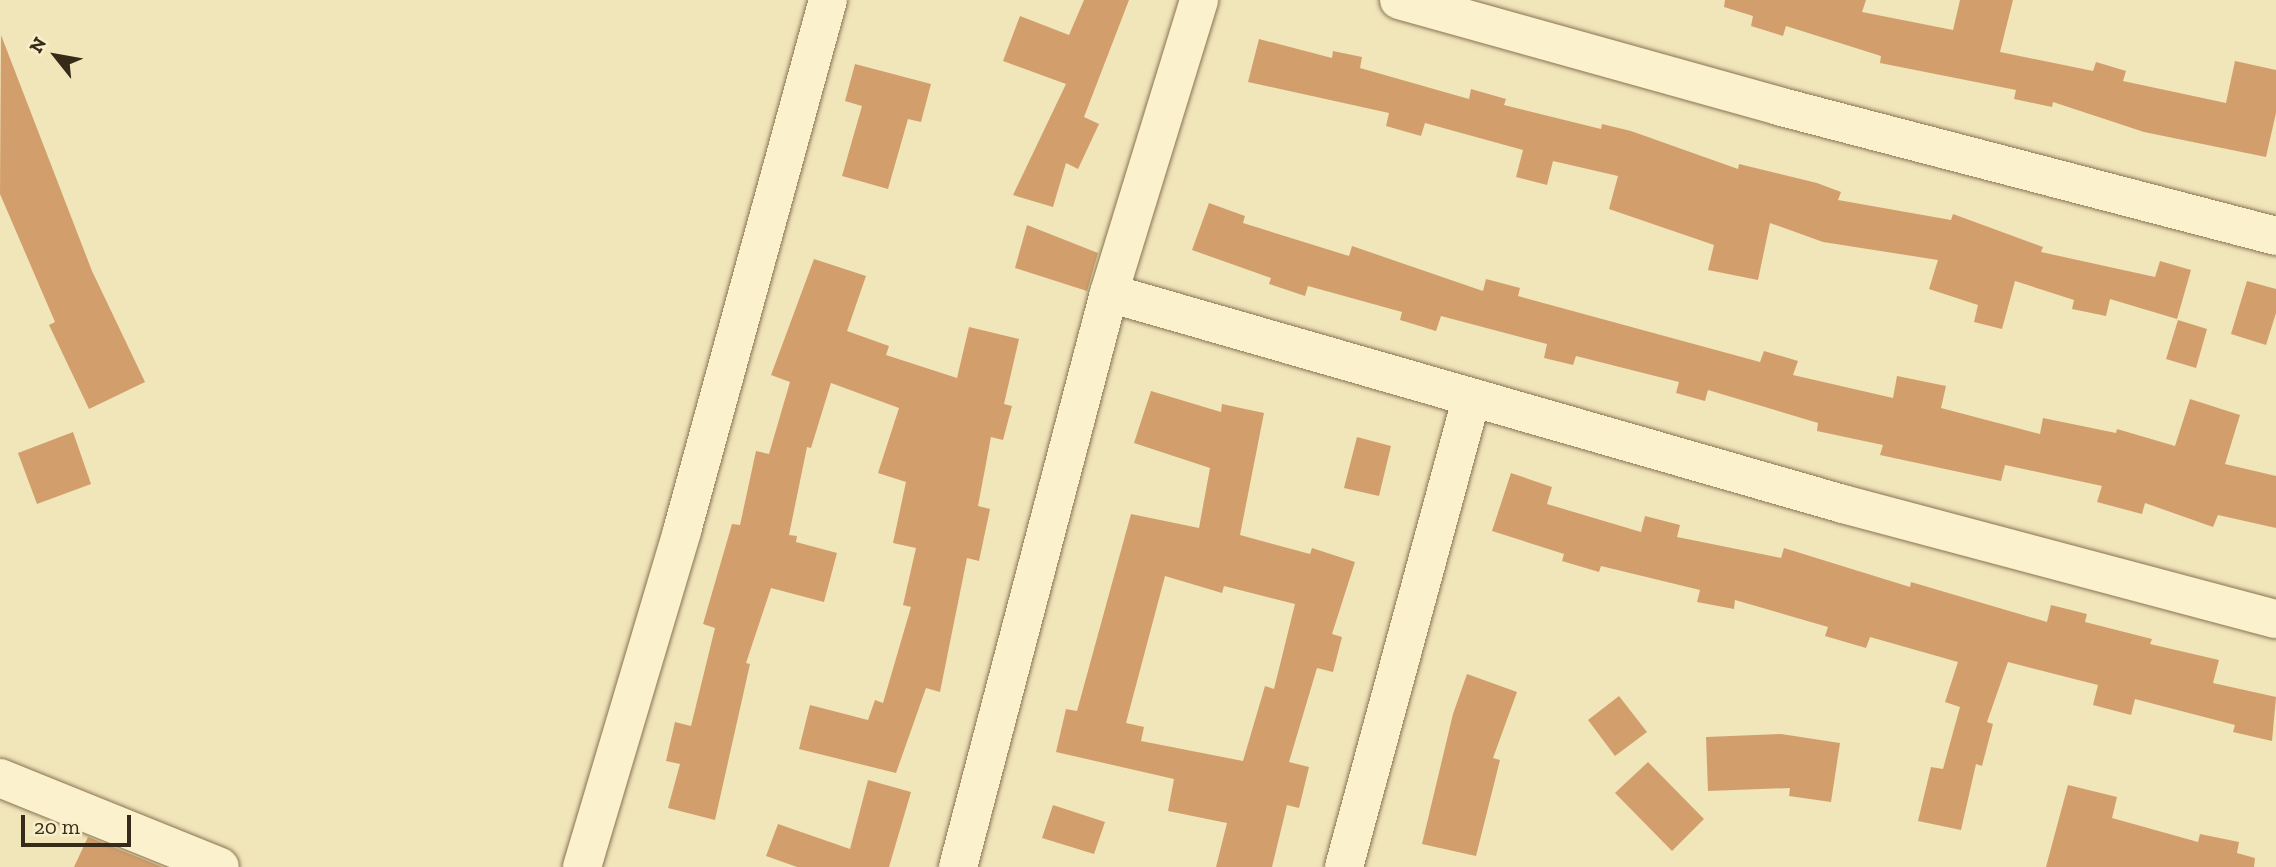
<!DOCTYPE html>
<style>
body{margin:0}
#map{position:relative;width:2276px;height:867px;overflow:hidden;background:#f1e5ba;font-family:"Zilla Slab",serif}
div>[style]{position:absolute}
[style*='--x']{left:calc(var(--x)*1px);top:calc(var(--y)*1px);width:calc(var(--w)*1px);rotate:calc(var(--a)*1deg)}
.building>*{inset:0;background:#d29f6c}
.roads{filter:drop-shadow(0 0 2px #897453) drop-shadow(0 0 2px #897453)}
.minor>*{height:38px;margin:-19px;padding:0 19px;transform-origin:19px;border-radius:19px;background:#fbf2cd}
span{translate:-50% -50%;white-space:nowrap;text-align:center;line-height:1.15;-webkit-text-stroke:5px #f8eeca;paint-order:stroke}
.north{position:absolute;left:21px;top:21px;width:70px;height:70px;-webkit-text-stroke:5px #f8eeca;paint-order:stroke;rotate:301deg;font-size:19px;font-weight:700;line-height:28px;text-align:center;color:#362a19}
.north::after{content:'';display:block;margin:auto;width:24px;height:32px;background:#362a19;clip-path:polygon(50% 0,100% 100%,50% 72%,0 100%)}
.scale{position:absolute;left:21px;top:815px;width:110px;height:32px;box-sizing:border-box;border:4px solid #362a19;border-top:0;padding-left:9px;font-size:21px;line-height:24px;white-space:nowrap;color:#362a19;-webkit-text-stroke:5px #f8eeca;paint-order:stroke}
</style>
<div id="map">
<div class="building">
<i style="clip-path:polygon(1084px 0,1129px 0,1084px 117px,1099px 124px,1078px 169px,1066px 163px,1053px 207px,1013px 195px,1066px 84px,1003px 61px,1020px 16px,1069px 35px)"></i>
<i style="clip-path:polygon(1725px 0,1866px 0,1862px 12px,1953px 30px,1960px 0,2013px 0,2000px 52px,2093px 71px,2096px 62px,2126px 71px,2123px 81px,2226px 103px,2235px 61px,2276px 70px,2276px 113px,2266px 157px,2144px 132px,2053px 102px,2052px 107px,2014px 99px,2016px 90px,1880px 63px,1881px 56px,1786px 26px,1783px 36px,1751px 26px,1753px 16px,1724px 7px)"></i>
<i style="clip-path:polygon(1px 35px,92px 271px,145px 382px,89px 409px,49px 325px,55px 322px,0 194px)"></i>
<i style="clip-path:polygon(1259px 39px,1332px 58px,1333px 51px,1362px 57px,1360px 68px,1469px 99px,1471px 89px,1506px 99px,1504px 105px,1601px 129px,1602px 124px,1631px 131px,1738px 169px,1739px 164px,1817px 183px,1841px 192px,1838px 200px,1951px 220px,1953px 214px,2043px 247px,2041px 252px,2155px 277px,2160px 261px,2191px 270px,2177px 319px,2110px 299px,2106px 316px,2072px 309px,2074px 300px,2015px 281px,2002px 329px,1974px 322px,1978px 305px,1929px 289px,1938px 260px,1823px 242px,1770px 223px,1758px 280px,1708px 270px,1714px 245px,1609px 209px,1618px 176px,1553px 161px,1547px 185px,1516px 177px,1523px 150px,1425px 123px,1421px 136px,1386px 126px,1389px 113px,1248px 82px)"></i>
<i style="clip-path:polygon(855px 64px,931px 84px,921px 122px,908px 119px,888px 189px,842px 176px,862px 106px,845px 101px)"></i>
<i style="clip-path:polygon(1209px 203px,1245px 216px,1243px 223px,1349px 256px,1352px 246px,1483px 291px,1486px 279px,1520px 288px,1518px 296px,1760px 362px,1764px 351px,1798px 361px,1793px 375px,1893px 398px,1897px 376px,1946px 386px,1941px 408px,2040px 434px,2043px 418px,2116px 433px,2117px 429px,2175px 446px,2190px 399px,2240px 415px,2225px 464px,2276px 476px,2276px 528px,2218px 515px,2213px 527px,2145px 503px,2142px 514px,2097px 502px,2102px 486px,2005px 465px,2001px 481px,1880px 455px,1883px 445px,1817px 431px,1818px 423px,1708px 390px,1705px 401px,1676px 393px,1679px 382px,1576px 356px,1573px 365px,1544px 358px,1547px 344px,1441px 316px,1436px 331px,1400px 320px,1402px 312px,1308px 286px,1305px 296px,1269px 284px,1271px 278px,1192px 250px)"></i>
<i style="clip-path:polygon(1027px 225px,1098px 253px,1087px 291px,1015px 268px)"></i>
<i style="clip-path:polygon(814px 259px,866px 276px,847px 331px,889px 346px,886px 355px,957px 378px,969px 327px,1019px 339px,1004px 404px,1012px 406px,1003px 440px,991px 437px,978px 506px,990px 509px,979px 561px,967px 558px,940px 692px,926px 688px,896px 773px,799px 749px,810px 705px,868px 720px,875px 700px,883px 703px,911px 607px,903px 605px,916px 548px,893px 543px,906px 482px,878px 473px,899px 408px,831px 383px,811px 448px,807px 447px,789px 535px,797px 536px,796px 542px,837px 553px,824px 602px,771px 588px,746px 663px,750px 664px,715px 820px,668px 808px,680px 764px,666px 761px,675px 722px,691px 726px,715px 628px,703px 624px,732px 524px,740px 525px,756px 451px,769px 454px,790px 382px,771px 375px)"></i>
<i style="clip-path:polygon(2247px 281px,2276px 289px,2276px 313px,2266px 345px,2231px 334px)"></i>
<i style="clip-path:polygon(2178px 320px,2207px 329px,2196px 368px,2166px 359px)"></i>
<i style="clip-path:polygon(evenodd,1151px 391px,1221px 412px,1222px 404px,1264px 413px,1240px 535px,1310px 554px,1312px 548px,1355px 562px,1332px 634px,1342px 637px,1333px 672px,1317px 668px,1289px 762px,1309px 767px,1299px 808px,1287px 805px,1272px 867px,1216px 867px,1227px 823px,1168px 811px,1174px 779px,1056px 752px,1066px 709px,1077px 711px,1131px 514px,1199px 528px,1210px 468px,1134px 443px,1151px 391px,1165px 576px,1222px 593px,1224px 586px,1295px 604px,1274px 689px,1265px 686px,1243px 761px,1141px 741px,1144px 727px,1126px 723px,1165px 576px)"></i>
<i style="clip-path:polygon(73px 432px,91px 484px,37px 504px,18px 453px)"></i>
<i style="clip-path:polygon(1357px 437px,1391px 446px,1379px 496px,1344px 488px)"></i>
<i style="clip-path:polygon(1511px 473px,1552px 487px,1547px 504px,1641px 532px,1645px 516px,1680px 525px,1677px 537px,1781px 558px,1784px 548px,1910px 587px,1911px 582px,2047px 622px,2051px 605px,2087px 614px,2085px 622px,2152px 639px,2150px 644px,2219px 660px,2213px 683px,2276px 697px,2272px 741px,2233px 732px,2235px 725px,2135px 699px,2131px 715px,2093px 705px,2098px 685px,2008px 662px,1987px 722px,1993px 724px,1982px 766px,1976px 764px,1961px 830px,1918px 821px,1931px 767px,1943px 769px,1960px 707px,1945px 702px,1958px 662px,1870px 637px,1866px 648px,1825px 636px,1828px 627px,1735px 600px,1734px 609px,1697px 602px,1700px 590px,1601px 566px,1599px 572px,1562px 561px,1564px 554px,1492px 531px)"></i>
<i style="clip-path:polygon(1467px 674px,1517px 692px,1493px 758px,1500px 760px,1476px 856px,1422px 844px,1453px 714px)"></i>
<i style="clip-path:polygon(1619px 696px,1647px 732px,1615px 756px,1588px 720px)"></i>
<i style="clip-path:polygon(1781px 734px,1840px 743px,1831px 802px,1789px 796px,1790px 788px,1708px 791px,1706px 737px)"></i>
<i style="clip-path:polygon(1648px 762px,1704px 819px,1672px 851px,1615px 793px)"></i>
<i style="clip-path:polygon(868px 780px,911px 792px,889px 867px,797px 867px,766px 856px,778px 824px,850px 849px)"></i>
<i style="clip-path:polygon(2068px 785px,2117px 797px,2112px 818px,2198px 842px,2200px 834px,2239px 842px,2237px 853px,2255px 858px,2254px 867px,2046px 867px)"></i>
<i style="clip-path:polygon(1053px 805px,1105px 822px,1094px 854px,1042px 838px)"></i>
<i style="clip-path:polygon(88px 837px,162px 867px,74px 867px)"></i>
</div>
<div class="roads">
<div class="minor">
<i style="--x:1399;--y:0;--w:394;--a:15.6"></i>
<i style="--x:1778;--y:106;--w:515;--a:14.63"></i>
<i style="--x:1109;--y:293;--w:764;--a:16.04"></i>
<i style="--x:1843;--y:504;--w:448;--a:14.9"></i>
<i style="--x:0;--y:778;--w:237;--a:22"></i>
<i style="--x:582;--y:867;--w:351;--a:-73.4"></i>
<i style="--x:682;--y:531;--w:551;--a:-74.63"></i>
<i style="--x:958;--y:867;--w:594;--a:-75.26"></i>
<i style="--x:1109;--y:293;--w:307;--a:-72.9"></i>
<i style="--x:1344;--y:867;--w:485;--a:-74.8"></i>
</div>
</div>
<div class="north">N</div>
<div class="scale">20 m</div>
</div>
